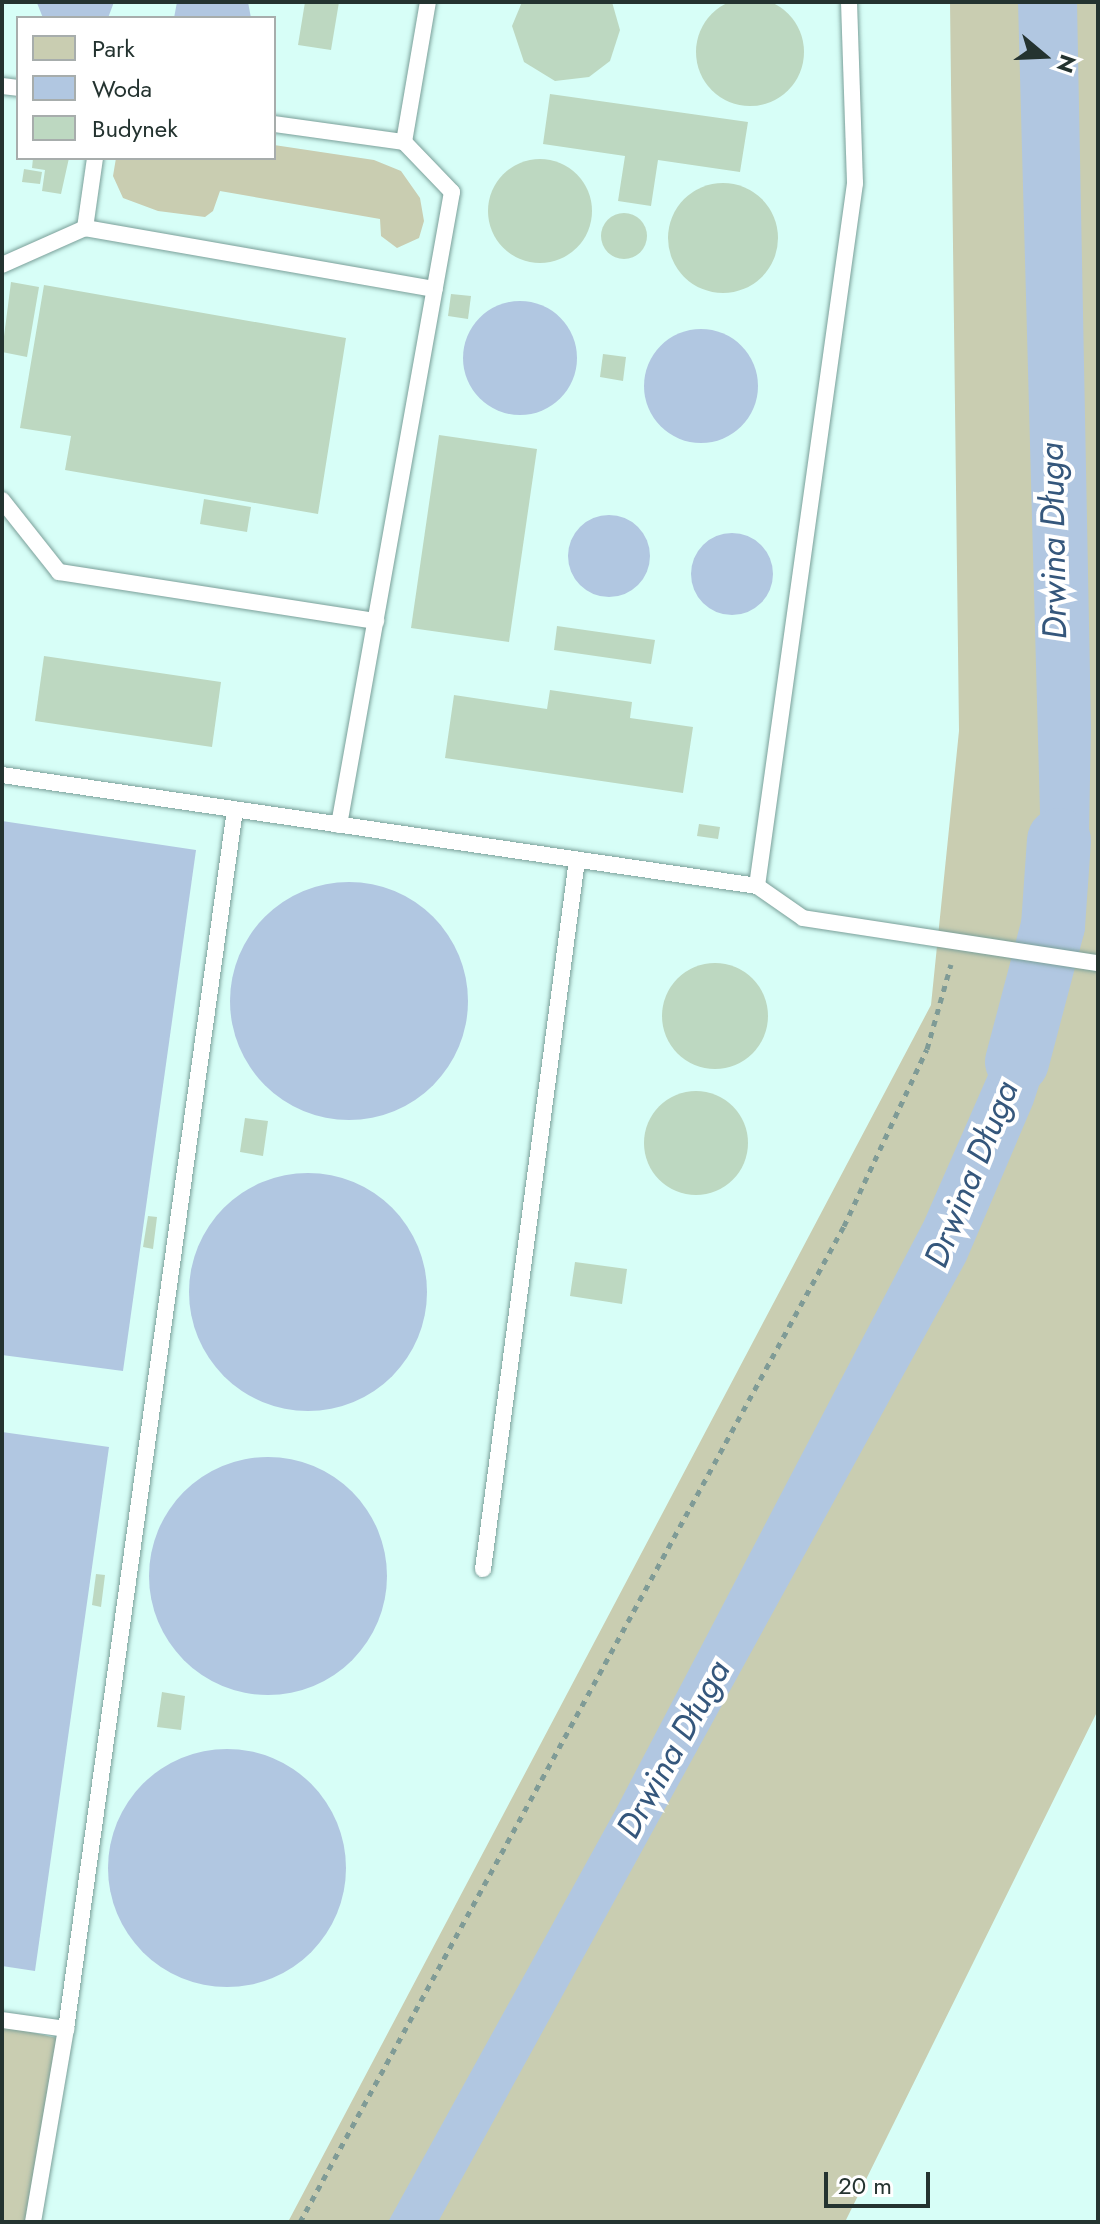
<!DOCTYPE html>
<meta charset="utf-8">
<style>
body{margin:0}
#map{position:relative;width:1100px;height:2224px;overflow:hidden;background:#d7fef7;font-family:Jost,sans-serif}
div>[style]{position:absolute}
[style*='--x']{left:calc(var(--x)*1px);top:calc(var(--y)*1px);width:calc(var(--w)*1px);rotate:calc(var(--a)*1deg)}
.green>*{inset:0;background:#c9cdb1}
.water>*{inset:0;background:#b1c7e1}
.round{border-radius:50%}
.river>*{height:64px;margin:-32px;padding:0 32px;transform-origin:32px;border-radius:32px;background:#b1c7e1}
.building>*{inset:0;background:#bdd8c1}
.path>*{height:5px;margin-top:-2.5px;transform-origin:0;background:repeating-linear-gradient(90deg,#7f9b96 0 6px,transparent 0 12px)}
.roads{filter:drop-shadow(0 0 2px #7a9f99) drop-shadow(0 0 2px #7a9f99)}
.lane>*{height:16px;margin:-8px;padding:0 8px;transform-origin:8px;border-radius:8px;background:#fff}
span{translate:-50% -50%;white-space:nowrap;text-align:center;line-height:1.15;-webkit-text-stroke:8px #fff;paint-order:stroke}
.water-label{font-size:34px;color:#35577c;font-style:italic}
.frame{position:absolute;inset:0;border:4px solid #243330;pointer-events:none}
.legend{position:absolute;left:16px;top:16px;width:260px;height:144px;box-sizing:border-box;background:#fff;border:2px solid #a7adac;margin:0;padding:10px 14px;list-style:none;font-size:24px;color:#243330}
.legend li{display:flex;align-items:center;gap:16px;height:40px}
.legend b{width:40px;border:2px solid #a7adac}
.north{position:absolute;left:1004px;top:16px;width:80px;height:80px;-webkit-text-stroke:6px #fff;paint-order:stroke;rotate:109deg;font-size:22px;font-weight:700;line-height:32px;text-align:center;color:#243330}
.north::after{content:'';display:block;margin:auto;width:28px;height:36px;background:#243330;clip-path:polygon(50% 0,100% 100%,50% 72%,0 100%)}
.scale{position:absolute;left:824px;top:2172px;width:106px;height:36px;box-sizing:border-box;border:4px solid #243330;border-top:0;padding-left:10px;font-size:24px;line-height:28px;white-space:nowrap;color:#243330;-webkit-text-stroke:6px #fff;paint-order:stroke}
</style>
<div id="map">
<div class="green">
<i style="clip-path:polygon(950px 2px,1098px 2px,1098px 1710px,845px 2222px,288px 2222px,931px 1005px,959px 731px)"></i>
<i style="clip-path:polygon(274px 145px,374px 160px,401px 171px,420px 198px,424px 221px,419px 238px,397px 248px,381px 236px,380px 219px,220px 191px,213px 211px,205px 217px,158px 211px,123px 198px,113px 176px,116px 158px,274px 158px)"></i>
<i style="clip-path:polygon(2px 2026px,57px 2038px,31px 2222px,2px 2222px)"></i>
</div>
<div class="water">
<i style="clip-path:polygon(114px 2px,108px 18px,43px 18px,37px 3px)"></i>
<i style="clip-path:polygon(177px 2px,248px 2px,251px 18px,174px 18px)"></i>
<i style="clip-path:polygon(1018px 2px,1077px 2px,1091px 727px,1088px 884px,1077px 936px,1030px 922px,1040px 813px)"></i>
<i class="round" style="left:463px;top:301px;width:114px;height:114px"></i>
<i class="round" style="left:644px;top:329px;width:114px;height:114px"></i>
<i class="round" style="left:568px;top:515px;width:82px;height:82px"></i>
<i class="round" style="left:691px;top:533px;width:82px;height:82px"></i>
<i style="clip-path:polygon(2px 821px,196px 850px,123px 1371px,2px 1355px)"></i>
<i class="round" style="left:230px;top:882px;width:238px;height:238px"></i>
<i style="clip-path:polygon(1016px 977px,1065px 982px,1062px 1015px,1033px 1104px,966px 1261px,438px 2222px,388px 2222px,616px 1809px,924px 1221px,1012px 1020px)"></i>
<i class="round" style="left:189px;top:1173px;width:238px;height:238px"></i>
<i style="clip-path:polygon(2px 1432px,109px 1447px,35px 1971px,2px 1966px)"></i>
<i class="round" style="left:149px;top:1457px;width:238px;height:238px"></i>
<i class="round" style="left:108px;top:1749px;width:238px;height:238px"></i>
</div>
<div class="river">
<i style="--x:1017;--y:1062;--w:141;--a:-75.2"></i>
<i style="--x:1053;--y:926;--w:86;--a:-86"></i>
</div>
<div class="building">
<i class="round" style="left:696px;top:-2px;width:108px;height:108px"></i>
<i style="clip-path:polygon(305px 2px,339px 2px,331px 50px,298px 45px)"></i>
<i style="clip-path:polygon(522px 2px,612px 2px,620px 30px,610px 61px,589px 77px,555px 81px,524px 62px,512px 26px)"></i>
<i style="clip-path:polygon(550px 94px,748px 122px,740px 172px,658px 160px,651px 206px,618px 201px,625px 156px,543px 144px)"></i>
<i style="clip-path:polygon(33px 158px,69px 158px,61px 194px,42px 191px,45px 170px,32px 168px)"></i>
<i class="round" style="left:488px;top:159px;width:104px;height:104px"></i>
<i style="clip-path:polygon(24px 169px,42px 172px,40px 184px,22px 182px)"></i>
<i class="round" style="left:668px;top:183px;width:110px;height:110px"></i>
<i class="round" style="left:601px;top:213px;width:46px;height:46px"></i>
<i style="clip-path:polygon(11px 282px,39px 287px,27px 357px,2px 352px)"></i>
<i style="clip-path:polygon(44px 285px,346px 338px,318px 514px,65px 470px,71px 436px,20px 428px)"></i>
<i style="clip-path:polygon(451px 294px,471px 296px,468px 319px,448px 316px)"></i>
<i style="clip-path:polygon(603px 354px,626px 357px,623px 381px,600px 377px)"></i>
<i style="clip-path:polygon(439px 435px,537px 449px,509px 642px,411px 628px)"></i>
<i style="clip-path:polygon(204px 499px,251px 507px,247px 532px,200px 524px)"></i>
<i style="clip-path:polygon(557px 626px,655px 640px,651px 664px,554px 650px)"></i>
<i style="clip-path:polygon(44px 656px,221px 682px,212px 747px,35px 721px)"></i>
<i style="clip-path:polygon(550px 690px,632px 702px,630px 718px,693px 727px,683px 793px,445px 758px,454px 695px,547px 709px)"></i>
<i style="clip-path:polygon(699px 824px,720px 827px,718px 839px,697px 836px)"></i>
<i class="round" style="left:662px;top:963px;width:106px;height:106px"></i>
<i class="round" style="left:644px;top:1091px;width:104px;height:104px"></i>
<i style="clip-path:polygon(245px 1118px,268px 1121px,263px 1156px,240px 1152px)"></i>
<i style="clip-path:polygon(148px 1216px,157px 1217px,153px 1249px,143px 1247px)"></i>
<i style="clip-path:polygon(575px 1262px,627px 1269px,622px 1304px,570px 1296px)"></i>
<i style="clip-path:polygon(96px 1574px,105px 1575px,101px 1607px,92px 1605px)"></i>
<i style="clip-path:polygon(162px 1692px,185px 1696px,181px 1730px,157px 1727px)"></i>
</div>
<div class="path">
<i style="--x:300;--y:2222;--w:1135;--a:-61.36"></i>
<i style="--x:844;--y:1226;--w:195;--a:-64.9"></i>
<i style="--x:927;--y:1049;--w:88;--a:-74.2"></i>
</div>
<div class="roads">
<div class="lane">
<i style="--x:2;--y:86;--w:16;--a:7"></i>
<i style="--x:274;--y:124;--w:131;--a:7.9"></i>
<i style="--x:95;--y:158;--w:71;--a:98.1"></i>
<i style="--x:85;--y:228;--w:355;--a:9.9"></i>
<i style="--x:2;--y:265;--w:91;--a:-24"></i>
<i style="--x:2;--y:500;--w:92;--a:51.6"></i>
<i style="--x:59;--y:572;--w:321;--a:8.8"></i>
<i style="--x:2;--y:775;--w:763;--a:8.36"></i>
<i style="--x:757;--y:886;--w:710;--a:-82.06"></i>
<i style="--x:855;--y:183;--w:181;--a:-91.9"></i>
<i style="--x:339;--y:825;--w:643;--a:-79.88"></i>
<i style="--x:452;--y:192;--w:69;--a:-133.8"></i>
<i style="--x:404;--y:142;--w:142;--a:-80.3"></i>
<i style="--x:757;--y:886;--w:56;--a:34.8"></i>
<i style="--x:803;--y:918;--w:298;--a:8.7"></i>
<i style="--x:483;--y:1569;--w:715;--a:-82.45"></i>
<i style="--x:2;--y:2020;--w:65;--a:8"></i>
<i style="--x:66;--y:2029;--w:1231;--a:-82.11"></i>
<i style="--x:33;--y:2222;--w:196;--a:-80.3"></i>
</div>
</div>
<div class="water-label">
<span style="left:1053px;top:541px;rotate:-91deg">Drwina Długa</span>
<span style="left:971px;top:1174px;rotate:-68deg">Drwina Długa</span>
<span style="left:673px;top:1749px;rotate:-61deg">Drwina Długa</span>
</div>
<div class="frame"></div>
<ul class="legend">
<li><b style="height:22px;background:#c9cdb1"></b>Park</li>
<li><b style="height:22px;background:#b1c7e1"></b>Woda</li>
<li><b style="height:22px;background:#bdd8c1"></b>Budynek</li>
</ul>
<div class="north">N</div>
<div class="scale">20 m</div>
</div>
